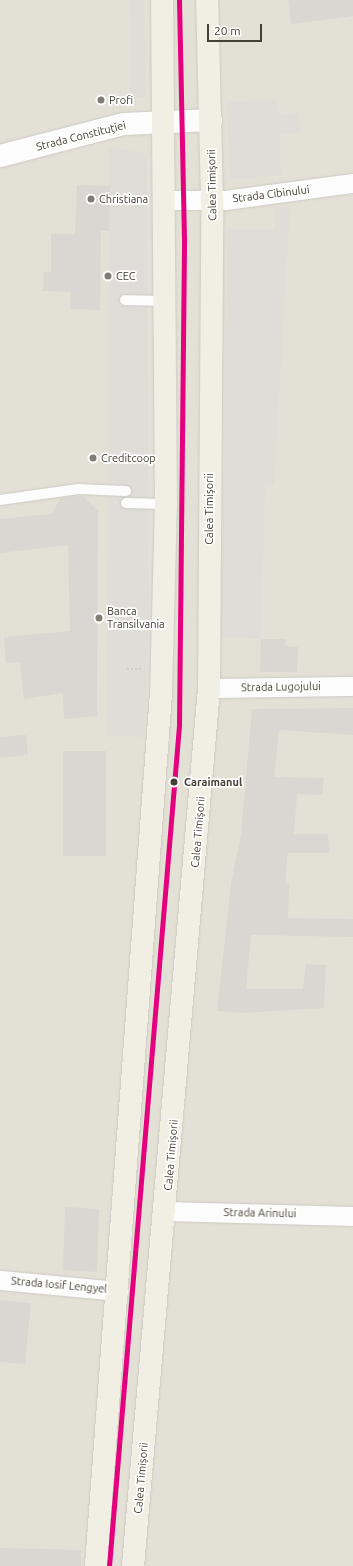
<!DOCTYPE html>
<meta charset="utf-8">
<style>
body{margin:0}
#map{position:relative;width:353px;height:1566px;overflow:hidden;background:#efeee8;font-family:Ubuntu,sans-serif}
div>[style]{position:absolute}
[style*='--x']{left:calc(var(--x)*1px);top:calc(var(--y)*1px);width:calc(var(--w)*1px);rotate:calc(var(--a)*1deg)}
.residential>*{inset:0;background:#e3e0d6}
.parking>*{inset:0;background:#deddd8}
.building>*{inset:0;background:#d9d7d1}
.path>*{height:2.5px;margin-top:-1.25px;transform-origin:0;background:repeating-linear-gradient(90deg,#d0ceca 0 2px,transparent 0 4px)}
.roads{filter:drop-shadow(0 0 1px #cbcac4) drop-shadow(0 0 1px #cbcac4)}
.service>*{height:10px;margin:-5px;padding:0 5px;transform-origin:5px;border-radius:5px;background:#fdfcfc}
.minor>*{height:19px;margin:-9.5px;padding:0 9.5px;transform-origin:9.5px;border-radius:9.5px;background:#fdfcfc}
.tertiary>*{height:22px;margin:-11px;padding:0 11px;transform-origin:11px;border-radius:11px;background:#fdfcfc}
.primary>*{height:22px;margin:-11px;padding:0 11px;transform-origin:11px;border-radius:11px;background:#f1eee3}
.tram-1>*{height:5px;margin:-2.5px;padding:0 2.5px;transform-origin:2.5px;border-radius:2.5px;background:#e5007d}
.dots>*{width:11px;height:11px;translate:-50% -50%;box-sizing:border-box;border:2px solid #fff;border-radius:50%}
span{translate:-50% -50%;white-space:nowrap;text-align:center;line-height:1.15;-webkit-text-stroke:3.5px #fff;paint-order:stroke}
.poi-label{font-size:11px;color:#454035}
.left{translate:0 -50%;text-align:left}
.street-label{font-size:11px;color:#454035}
.stop-label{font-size:11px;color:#454035;font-weight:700}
.scale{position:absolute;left:207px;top:24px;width:55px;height:18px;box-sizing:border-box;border:2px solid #454035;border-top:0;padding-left:5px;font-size:12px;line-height:14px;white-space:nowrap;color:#454035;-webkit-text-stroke:3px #fff;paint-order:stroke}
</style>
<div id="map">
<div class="residential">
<i style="clip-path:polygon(0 0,353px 0,353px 1566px,0 1566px)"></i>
</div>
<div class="parking">
<i style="clip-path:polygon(129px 0,144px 0,146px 97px,130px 97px)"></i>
<i style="clip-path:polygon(277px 100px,278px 114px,299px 113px,300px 133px,279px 134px,281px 176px,230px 178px,227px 102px)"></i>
<i style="clip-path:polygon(109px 147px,147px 154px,149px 616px,144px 737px,107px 735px)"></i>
<i style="clip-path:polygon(290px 206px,274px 484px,265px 485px,261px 639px,221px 638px,228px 229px,275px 229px,275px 207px)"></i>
</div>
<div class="building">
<i style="clip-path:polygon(288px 0,353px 0,353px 16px,291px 24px)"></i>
<i style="clip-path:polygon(77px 185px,110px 186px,109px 231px,101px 231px,100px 310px,70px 309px,71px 292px,43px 291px,44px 272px,51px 272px,51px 234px,75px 234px)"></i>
<i style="clip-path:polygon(83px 496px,98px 511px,97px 716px,64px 719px,63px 693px,24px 699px,20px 662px,6px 663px,4px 637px,70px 631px,68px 545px,0 553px,0 519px,51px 514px,61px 498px)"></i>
<i style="clip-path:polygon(261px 639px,286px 639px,285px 646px,298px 647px,297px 672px,260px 672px)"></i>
<i style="clip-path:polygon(353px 708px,353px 735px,279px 730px,274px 777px,324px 778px,322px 795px,297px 794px,294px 834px,328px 834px,329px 853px,288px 853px,285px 883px,289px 884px,288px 918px,353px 919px,353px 937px,251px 935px,246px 989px,303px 989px,306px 964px,326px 965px,324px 1008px,243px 1013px,217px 1011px,231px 883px,241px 835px,252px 709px)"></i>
<i style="clip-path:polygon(26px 735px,28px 755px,0 758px,0 737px)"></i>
<i style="clip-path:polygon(63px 751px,106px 751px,106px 856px,63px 856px)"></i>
<i style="clip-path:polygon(65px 1207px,99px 1209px,97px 1272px,63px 1270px)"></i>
<i style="clip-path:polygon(0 1300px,31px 1303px,25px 1364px,0 1362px)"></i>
<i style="clip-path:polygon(0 1548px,81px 1550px,81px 1566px,0 1566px)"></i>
</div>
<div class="path">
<i style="--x:127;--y:669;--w:15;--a:0"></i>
</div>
<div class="roads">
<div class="service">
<i style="--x:125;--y:300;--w:41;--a:1.4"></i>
<i style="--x:0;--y:500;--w:79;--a:-8"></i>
<i style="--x:78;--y:489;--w:48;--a:2.4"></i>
<i style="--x:126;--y:503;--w:40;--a:1.4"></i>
</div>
<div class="minor">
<i style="--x:165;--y:200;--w:60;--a:0"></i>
<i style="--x:225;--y:200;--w:129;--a:-7.6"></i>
<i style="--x:209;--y:688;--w:144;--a:-0.8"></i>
<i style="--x:166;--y:1211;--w:187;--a:1.5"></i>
<i style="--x:0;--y:1280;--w:119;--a:5.3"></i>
</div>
<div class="tertiary">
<i style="--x:0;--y:156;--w:128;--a:-14.5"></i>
<i style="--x:124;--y:124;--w:87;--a:-2.6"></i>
</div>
<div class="primary">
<i style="--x:96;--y:1566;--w:874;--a:-85.74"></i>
<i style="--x:161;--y:694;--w:190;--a:-88.5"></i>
<i style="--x:166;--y:504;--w:504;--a:-90.45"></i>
<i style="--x:133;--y:1566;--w:881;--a:-85.05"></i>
<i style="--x:209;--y:688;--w:488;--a:-89.6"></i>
<i style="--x:212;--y:200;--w:200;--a:-91.4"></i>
</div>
</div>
<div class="tram-1">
<i style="--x:109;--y:1566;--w:844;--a:-85.24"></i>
<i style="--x:179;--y:725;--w:486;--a:-89.4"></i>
<i style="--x:184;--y:239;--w:239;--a:-91.2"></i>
</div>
<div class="dots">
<i style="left:101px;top:100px;background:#807d74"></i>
<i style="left:91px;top:199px;background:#807d74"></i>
<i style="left:108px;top:276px;background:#807d74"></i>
<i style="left:93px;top:458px;background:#807d74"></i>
<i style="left:99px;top:618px;background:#807d74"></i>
<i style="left:174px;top:782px;background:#454035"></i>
</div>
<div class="poi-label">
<span class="left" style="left:109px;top:100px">Profi</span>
<span class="left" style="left:99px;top:199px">Christiana</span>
<span class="left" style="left:116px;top:276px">CEC</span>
<span class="left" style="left:101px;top:458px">Creditcoop</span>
<span class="left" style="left:107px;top:618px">Banca<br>Transilvania</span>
</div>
<div class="street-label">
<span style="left:81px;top:136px;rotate:-14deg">Strada Constituției</span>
<span style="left:212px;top:185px;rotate:-91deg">Calea Timișorii</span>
<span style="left:271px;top:194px;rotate:-7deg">Strada Cibinului</span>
<span style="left:209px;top:509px;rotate:-90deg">Calea Timișorii</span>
<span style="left:281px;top:687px;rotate:-1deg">Strada Lugojului</span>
<span style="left:198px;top:832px;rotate:-85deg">Calea Timișorii</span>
<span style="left:171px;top:1155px;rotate:-85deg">Calea Timișorii</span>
<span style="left:260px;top:1213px;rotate:1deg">Strada Arinului</span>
<span style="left:59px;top:1285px;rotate:5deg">Strada Iosif Lengyel</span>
<span style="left:141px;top:1478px;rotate:-85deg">Calea Timișorii</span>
</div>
<div class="stop-label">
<span class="left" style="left:184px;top:782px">Caraimanul</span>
</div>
<div class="scale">20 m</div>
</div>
